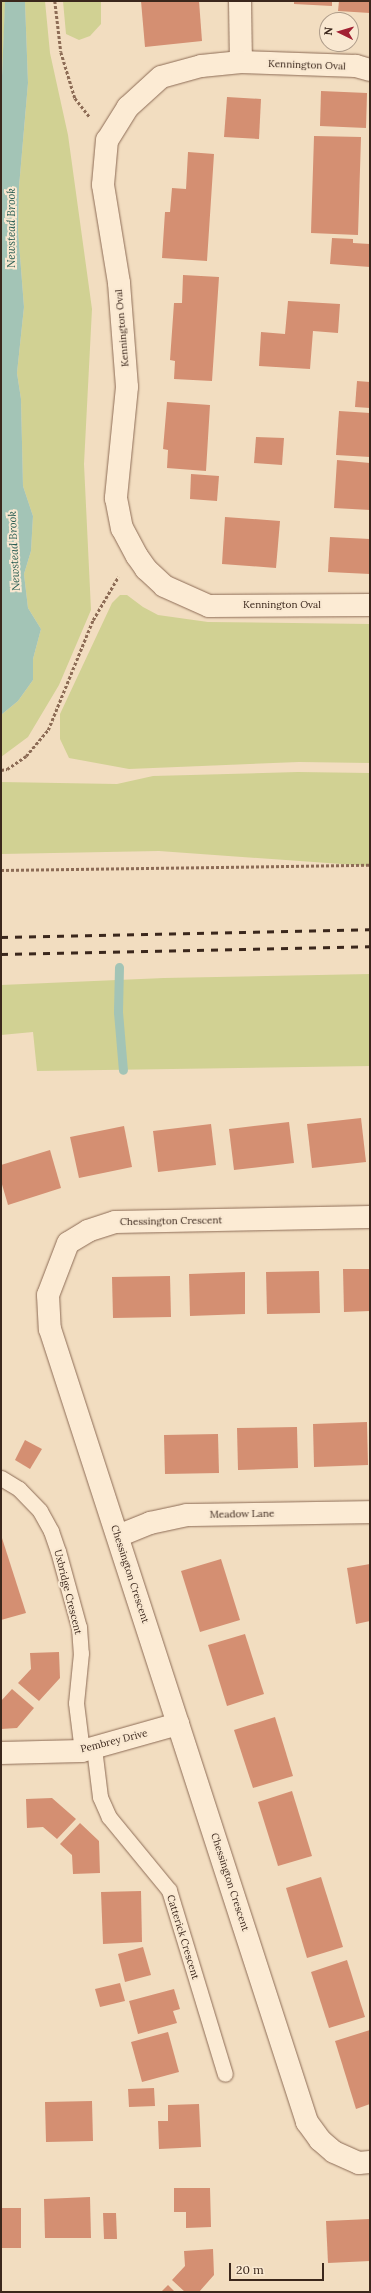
<!DOCTYPE html>
<style>
body{margin:0}
#map{position:relative;width:371px;height:2293px;overflow:hidden;background:#f2ddc0;font-family:Lora,serif}
div>[style]{position:absolute}
[style*='--x']{left:calc(var(--x)*1px);top:calc(var(--y)*1px);width:calc(var(--w)*1px);rotate:calc(var(--a)*1deg)}
.green>*{inset:0;background:#d1d193}
.water>*{inset:0;background:#a3c4b6}
.stream>*{height:9px;margin:-4.5px;padding:0 4.5px;transform-origin:4.5px;border-radius:4.5px;background:#a3c4b6}
.building>*{inset:0;background:#d48f72}
.path>*{height:2.5px;margin-top:-1.25px;transform-origin:0;background:repeating-linear-gradient(90deg,#8d6c56 0 3px,transparent 0 5px)}
.roads{filter:drop-shadow(0 0 1px #8d6c56) drop-shadow(0 0 1px #8d6c56)}
.service>*{height:15px;margin:-7.5px;padding:0 7.5px;transform-origin:7.5px;border-radius:7.5px;background:#fcebd4}
.minor>*{height:22px;margin:-11px;padding:0 11px;transform-origin:11px;border-radius:11px;background:#fcebd4}
.rail>*{height:3px;margin-top:-1.5px;transform-origin:0;background:repeating-linear-gradient(90deg,#3b271c 0 7px,transparent 0 14px)}
span{translate:-50% -50%;white-space:nowrap;text-align:center;line-height:1.15;-webkit-text-stroke:4px #f9e8d1;paint-order:stroke}
.street-label{font-size:10px;color:#3b271c}
.water-label{font-size:11px;color:#2a5d53;font-style:italic}
.frame{position:absolute;inset:0;border:2px solid #3b271c;pointer-events:none}
.north{position:absolute;left:319px;top:12px;width:40px;height:40px;box-sizing:border-box;background:#f9e8d1;border:1px solid #ad9b89;border-radius:50%;rotate:275deg;font-size:11px;font-weight:700;line-height:16px;text-align:center;color:#3b271c}
.north::after{content:'';display:block;margin:auto;width:14px;height:18px;background:#a22032;clip-path:polygon(50% 0,100% 100%,50% 72%,0 100%)}
.scale{position:absolute;left:229px;top:2263px;width:95px;height:18px;box-sizing:border-box;border:2px solid #3b271c;border-top:0;padding-left:5px;font-size:12px;line-height:14px;white-space:nowrap;color:#3b271c;-webkit-text-stroke:3px #f9e8d1;paint-order:stroke}
</style>
<div id="map">
<div class="green">
<i style="clip-path:polygon(1px 1px,5px 1px,5px 9px,1px 101px)"></i>
<i style="clip-path:polygon(25px 1px,45px 1px,50px 53px,68px 135px,92px 309px,84px 464px,91px 610px,59px 685px,28px 737px,1px 757px,1px 715px,18px 701px,33px 680px,33px 659px,41px 629px,28px 608px,24px 574px,31px 551px,33px 516px,23px 486px,21px 399px,17px 373px,24px 307px,18px 230px,19px 187px,28px 83px)"></i>
<i style="clip-path:polygon(63px 1px,101px 1px,101px 24px,90px 36px,79px 40px,66px 34px)"></i>
<i style="clip-path:polygon(120px 595px,127px 595px,143px 607px,158px 615px,208px 622px,370px 624px,370px 763px,299px 762px,129px 769px,69px 758px,60px 739px,60px 714px,112px 603px)"></i>
<i style="clip-path:polygon(298px 772px,370px 773px,370px 866px,159px 851px,1px 854px,1px 782px,117px 784px,153px 776px)"></i>
<i style="clip-path:polygon(370px 974px,370px 1066px,37px 1071px,33px 1032px,1px 1035px,1px 985px,164px 978px)"></i>
</div>
<div class="water">
<i style="clip-path:polygon(5px 1px,25px 1px,28px 83px,19px 187px,18px 230px,24px 307px,17px 373px,21px 399px,23px 486px,33px 516px,31px 551px,24px 574px,28px 608px,41px 629px,33px 659px,33px 680px,18px 701px,1px 715px,1px 101px)"></i>
</div>
<div class="stream">
<i style="--x:119;--y:967;--w:45;--a:91.3"></i>
<i style="--x:118;--y:1012;--w:58;--a:85.1"></i>
</div>
<div class="building">
<i style="clip-path:polygon(141px 1px,199px 1px,202px 41px,145px 47px)"></i>
<i style="clip-path:polygon(294px 1px,332px 1px,332px 6px,294px 4px)"></i>
<i style="clip-path:polygon(339px 1px,370px 1px,370px 13px,338px 11px)"></i>
<i style="clip-path:polygon(321px 91px,367px 93px,366px 128px,320px 126px)"></i>
<i style="clip-path:polygon(227px 97px,261px 99px,259px 139px,224px 137px)"></i>
<i style="clip-path:polygon(314px 136px,361px 137px,358px 235px,311px 233px)"></i>
<i style="clip-path:polygon(188px 152px,214px 154px,207px 261px,162px 258px,165px 212px,170px 212px,172px 188px,186px 189px)"></i>
<i style="clip-path:polygon(332px 238px,353px 239px,353px 243px,370px 244px,370px 267px,330px 264px)"></i>
<i style="clip-path:polygon(183px 275px,219px 277px,212px 381px,174px 379px,175px 361px,170px 360px,174px 303px,182px 303px)"></i>
<i style="clip-path:polygon(288px 301px,340px 304px,338px 333px,313px 331px,310px 369px,259px 366px,261px 332px,285px 334px)"></i>
<i style="clip-path:polygon(357px 381px,370px 382px,370px 408px,355px 407px)"></i>
<i style="clip-path:polygon(167px 402px,210px 405px,206px 471px,167px 468px,168px 450px,163px 449px)"></i>
<i style="clip-path:polygon(339px 411px,370px 413px,370px 457px,336px 455px)"></i>
<i style="clip-path:polygon(256px 437px,284px 438px,282px 465px,254px 463px)"></i>
<i style="clip-path:polygon(337px 460px,370px 463px,370px 510px,334px 508px)"></i>
<i style="clip-path:polygon(191px 474px,219px 476px,217px 501px,190px 499px)"></i>
<i style="clip-path:polygon(225px 517px,280px 521px,276px 568px,222px 564px)"></i>
<i style="clip-path:polygon(330px 537px,370px 539px,370px 574px,328px 572px)"></i>
<i style="clip-path:polygon(361px 1118px,366px 1162px,312px 1168px,307px 1124px)"></i>
<i style="clip-path:polygon(289px 1122px,294px 1163px,234px 1170px,229px 1129px)"></i>
<i style="clip-path:polygon(211px 1124px,216px 1165px,158px 1172px,153px 1131px)"></i>
<i style="clip-path:polygon(124px 1126px,132px 1167px,79px 1178px,70px 1137px)"></i>
<i style="clip-path:polygon(50px 1150px,61px 1188px,8px 1205px,1px 1181px,1px 1165px)"></i>
<i style="clip-path:polygon(343px 1269px,370px 1269px,370px 1311px,344px 1312px)"></i>
<i style="clip-path:polygon(319px 1271px,320px 1313px,267px 1314px,266px 1272px)"></i>
<i style="clip-path:polygon(245px 1272px,245px 1314px,190px 1316px,189px 1274px)"></i>
<i style="clip-path:polygon(170px 1276px,171px 1317px,113px 1318px,112px 1277px)"></i>
<i style="clip-path:polygon(367px 1422px,368px 1465px,314px 1467px,313px 1424px)"></i>
<i style="clip-path:polygon(297px 1427px,298px 1468px,238px 1470px,237px 1428px)"></i>
<i style="clip-path:polygon(218px 1434px,219px 1473px,165px 1474px,164px 1435px)"></i>
<i style="clip-path:polygon(25px 1440px,42px 1449px,30px 1469px,15px 1460px)"></i>
<i style="clip-path:polygon(1px 1535px,26px 1613px,1px 1620px)"></i>
<i style="clip-path:polygon(221px 1559px,240px 1620px,200px 1632px,181px 1571px)"></i>
<i style="clip-path:polygon(370px 1564px,370px 1621px,356px 1624px,347px 1568px)"></i>
<i style="clip-path:polygon(245px 1634px,264px 1694px,227px 1706px,208px 1645px)"></i>
<i style="clip-path:polygon(59px 1652px,60px 1678px,39px 1701px,18px 1683px,31px 1669px,30px 1653px)"></i>
<i style="clip-path:polygon(12px 1689px,34px 1708px,17px 1728px,1px 1729px,1px 1701px)"></i>
<i style="clip-path:polygon(275px 1717px,293px 1776px,253px 1788px,234px 1730px)"></i>
<i style="clip-path:polygon(292px 1791px,312px 1856px,278px 1866px,258px 1802px)"></i>
<i style="clip-path:polygon(52px 1798px,76px 1819px,57px 1839px,43px 1827px,27px 1828px,26px 1799px)"></i>
<i style="clip-path:polygon(80px 1823px,99px 1841px,100px 1873px,73px 1874px,72px 1855px,60px 1844px)"></i>
<i style="clip-path:polygon(321px 1877px,343px 1947px,307px 1958px,286px 1888px)"></i>
<i style="clip-path:polygon(141px 1891px,142px 1942px,103px 1944px,101px 1892px)"></i>
<i style="clip-path:polygon(143px 1947px,151px 1975px,125px 1982px,118px 1954px)"></i>
<i style="clip-path:polygon(347px 1960px,365px 2017px,329px 2028px,311px 1972px)"></i>
<i style="clip-path:polygon(120px 1983px,125px 2001px,100px 2007px,95px 1989px)"></i>
<i style="clip-path:polygon(174px 1989px,180px 2009px,173px 2011px,177px 2023px,138px 2034px,129px 2001px)"></i>
<i style="clip-path:polygon(370px 2030px,370px 2104px,356px 2109px,335px 2041px)"></i>
<i style="clip-path:polygon(168px 2032px,179px 2072px,142px 2082px,131px 2042px)"></i>
<i style="clip-path:polygon(154px 2088px,155px 2106px,129px 2107px,128px 2089px)"></i>
<i style="clip-path:polygon(92px 2101px,93px 2141px,46px 2142px,45px 2102px)"></i>
<i style="clip-path:polygon(199px 2104px,201px 2147px,159px 2149px,158px 2121px,168px 2121px,168px 2105px)"></i>
<i style="clip-path:polygon(174px 2188px,210px 2188px,211px 2227px,186px 2228px,186px 2212px,174px 2212px)"></i>
<i style="clip-path:polygon(90px 2197px,91px 2238px,45px 2238px,44px 2199px)"></i>
<i style="clip-path:polygon(1px 2208px,21px 2208px,21px 2248px,1px 2248px)"></i>
<i style="clip-path:polygon(103px 2213px,116px 2213px,117px 2239px,104px 2239px)"></i>
<i style="clip-path:polygon(370px 2219px,370px 2261px,328px 2263px,326px 2221px)"></i>
<i style="clip-path:polygon(213px 2249px,214px 2275px,199px 2292px,185px 2292px,172px 2280px,185px 2266px,184px 2251px)"></i>
<i style="clip-path:polygon(168px 2285px,175px 2292px,161px 2292px)"></i>
</div>
<div class="path">
<i style="--x:55;--y:1;--w:51;--a:83.3"></i>
<i style="--x:61;--y:52;--w:48;--a:73.1"></i>
<i style="--x:75;--y:98;--w:24;--a:52"></i>
<i style="--x:1;--y:770;--w:6;--a:-9"></i>
<i style="--x:7;--y:769;--w:23;--a:-34"></i>
<i style="--x:26;--y:756;--w:34;--a:-50"></i>
<i style="--x:48;--y:730;--w:119;--a:-67.8"></i>
<i style="--x:93;--y:620;--w:50;--a:-59.8"></i>
<i style="--x:1;--y:870;--w:369;--a:-0.8"></i>
</div>
<div class="roads">
<div class="service">
<i style="--x:1;--y:1478;--w:21;--a:31"></i>
<i style="--x:19;--y:1489;--w:30;--a:46"></i>
<i style="--x:40;--y:1511;--w:23;--a:61"></i>
<i style="--x:51;--y:1531;--w:21;--a:71"></i>
<i style="--x:58;--y:1551;--w:79;--a:74.6"></i>
<i style="--x:79;--y:1627;--w:26;--a:86"></i>
<i style="--x:81;--y:1653;--w:50;--a:95.7"></i>
<i style="--x:76;--y:1703;--w:48;--a:82.9"></i>
<i style="--x:94;--y:1748;--w:49;--a:83"></i>
<i style="--x:100;--y:1797;--w:22;--a:66"></i>
<i style="--x:109;--y:1817;--w:94;--a:50.6"></i>
<i style="--x:169;--y:1890;--w:192;--a:73.1"></i>
</div>
<div class="minor">
<i style="--x:240;--y:1;--w:61;--a:89.1"></i>
<i style="--x:370;--y:70;--w:15;--a:-164"></i>
<i style="--x:356;--y:66;--w:115;--a:-178"></i>
<i style="--x:241;--y:62;--w:40;--a:174.3"></i>
<i style="--x:201;--y:66;--w:41;--a:164.6"></i>
<i style="--x:161;--y:77;--w:45;--a:137.7"></i>
<i style="--x:128;--y:107;--w:39;--a:122"></i>
<i style="--x:107;--y:140;--w:45;--a:95.1"></i>
<i style="--x:103;--y:185;--w:99;--a:80.7"></i>
<i style="--x:119;--y:283;--w:104;--a:85.6"></i>
<i style="--x:127;--y:387;--w:112;--a:95.7"></i>
<i style="--x:116;--y:498;--w:31;--a:79"></i>
<i style="--x:122;--y:528;--w:32;--a:62"></i>
<i style="--x:137;--y:556;--w:16;--a:55"></i>
<i style="--x:146;--y:569;--w:25;--a:43"></i>
<i style="--x:164;--y:586;--w:49;--a:24"></i>
<i style="--x:209;--y:606;--w:161;--a:-0.4"></i>
<i style="--x:370;--y:1217;--w:255;--a:178.9"></i>
<i style="--x:115;--y:1222;--w:28;--a:162"></i>
<i style="--x:88;--y:1231;--w:23;--a:149"></i>
<i style="--x:68;--y:1243;--w:56;--a:111"></i>
<i style="--x:48;--y:1295;--w:34;--a:87"></i>
<i style="--x:50;--y:1329;--w:834;--a:72.04"></i>
<i style="--x:307;--y:2122;--w:22;--a:54"></i>
<i style="--x:320;--y:2140;--w:18;--a:41"></i>
<i style="--x:334;--y:2152;--w:27;--a:24"></i>
<i style="--x:359;--y:2163;--w:11;--a:-5"></i>
<i style="--x:118;--y:1536;--w:35;--a:-22"></i>
<i style="--x:150;--y:1523;--w:38;--a:-12"></i>
<i style="--x:187;--y:1515;--w:183;--a:-0.9"></i>
<i style="--x:1;--y:1753;--w:81;--a:-1.4"></i>
<i style="--x:82;--y:1751;--w:100;--a:-15.7"></i>
</div>
</div>
<div class="rail">
<i style="--x:1;--y:937;--w:369;--a:-1.2"></i>
<i style="--x:1;--y:954;--w:369;--a:-1.2"></i>
</div>
<div class="street-label">
<span style="left:307px;top:65px;rotate:2deg">Kennington Oval</span>
<span style="left:122px;top:328px;rotate:-95deg">Kennington Oval</span>
<span style="left:282px;top:605px">Kennington Oval</span>
<span style="left:171px;top:1221px;rotate:-1deg">Chessington Crescent</span>
<span style="left:242px;top:1514px;rotate:-1deg">Meadow Lane</span>
<span style="left:130px;top:1574px;rotate:72deg">Chessington Crescent</span>
<span style="left:68px;top:1592px;rotate:76deg">Uxbridge Crescent</span>
<span style="left:114px;top:1741px;rotate:-14deg">Pembrey Drive</span>
<span style="left:230px;top:1882px;rotate:72deg">Chessington Crescent</span>
<span style="left:183px;top:1937px;rotate:73deg">Catterick Crescent</span>
</div>
<div class="water-label">
<span style="left:11px;top:228px;rotate:-90deg">Newstead Brook</span>
<span style="left:14px;top:551px;rotate:-93deg">Newstead Brook</span>
</div>
<div class="frame"></div>
<div class="north">N</div>
<div class="scale">20 m</div>
</div>
